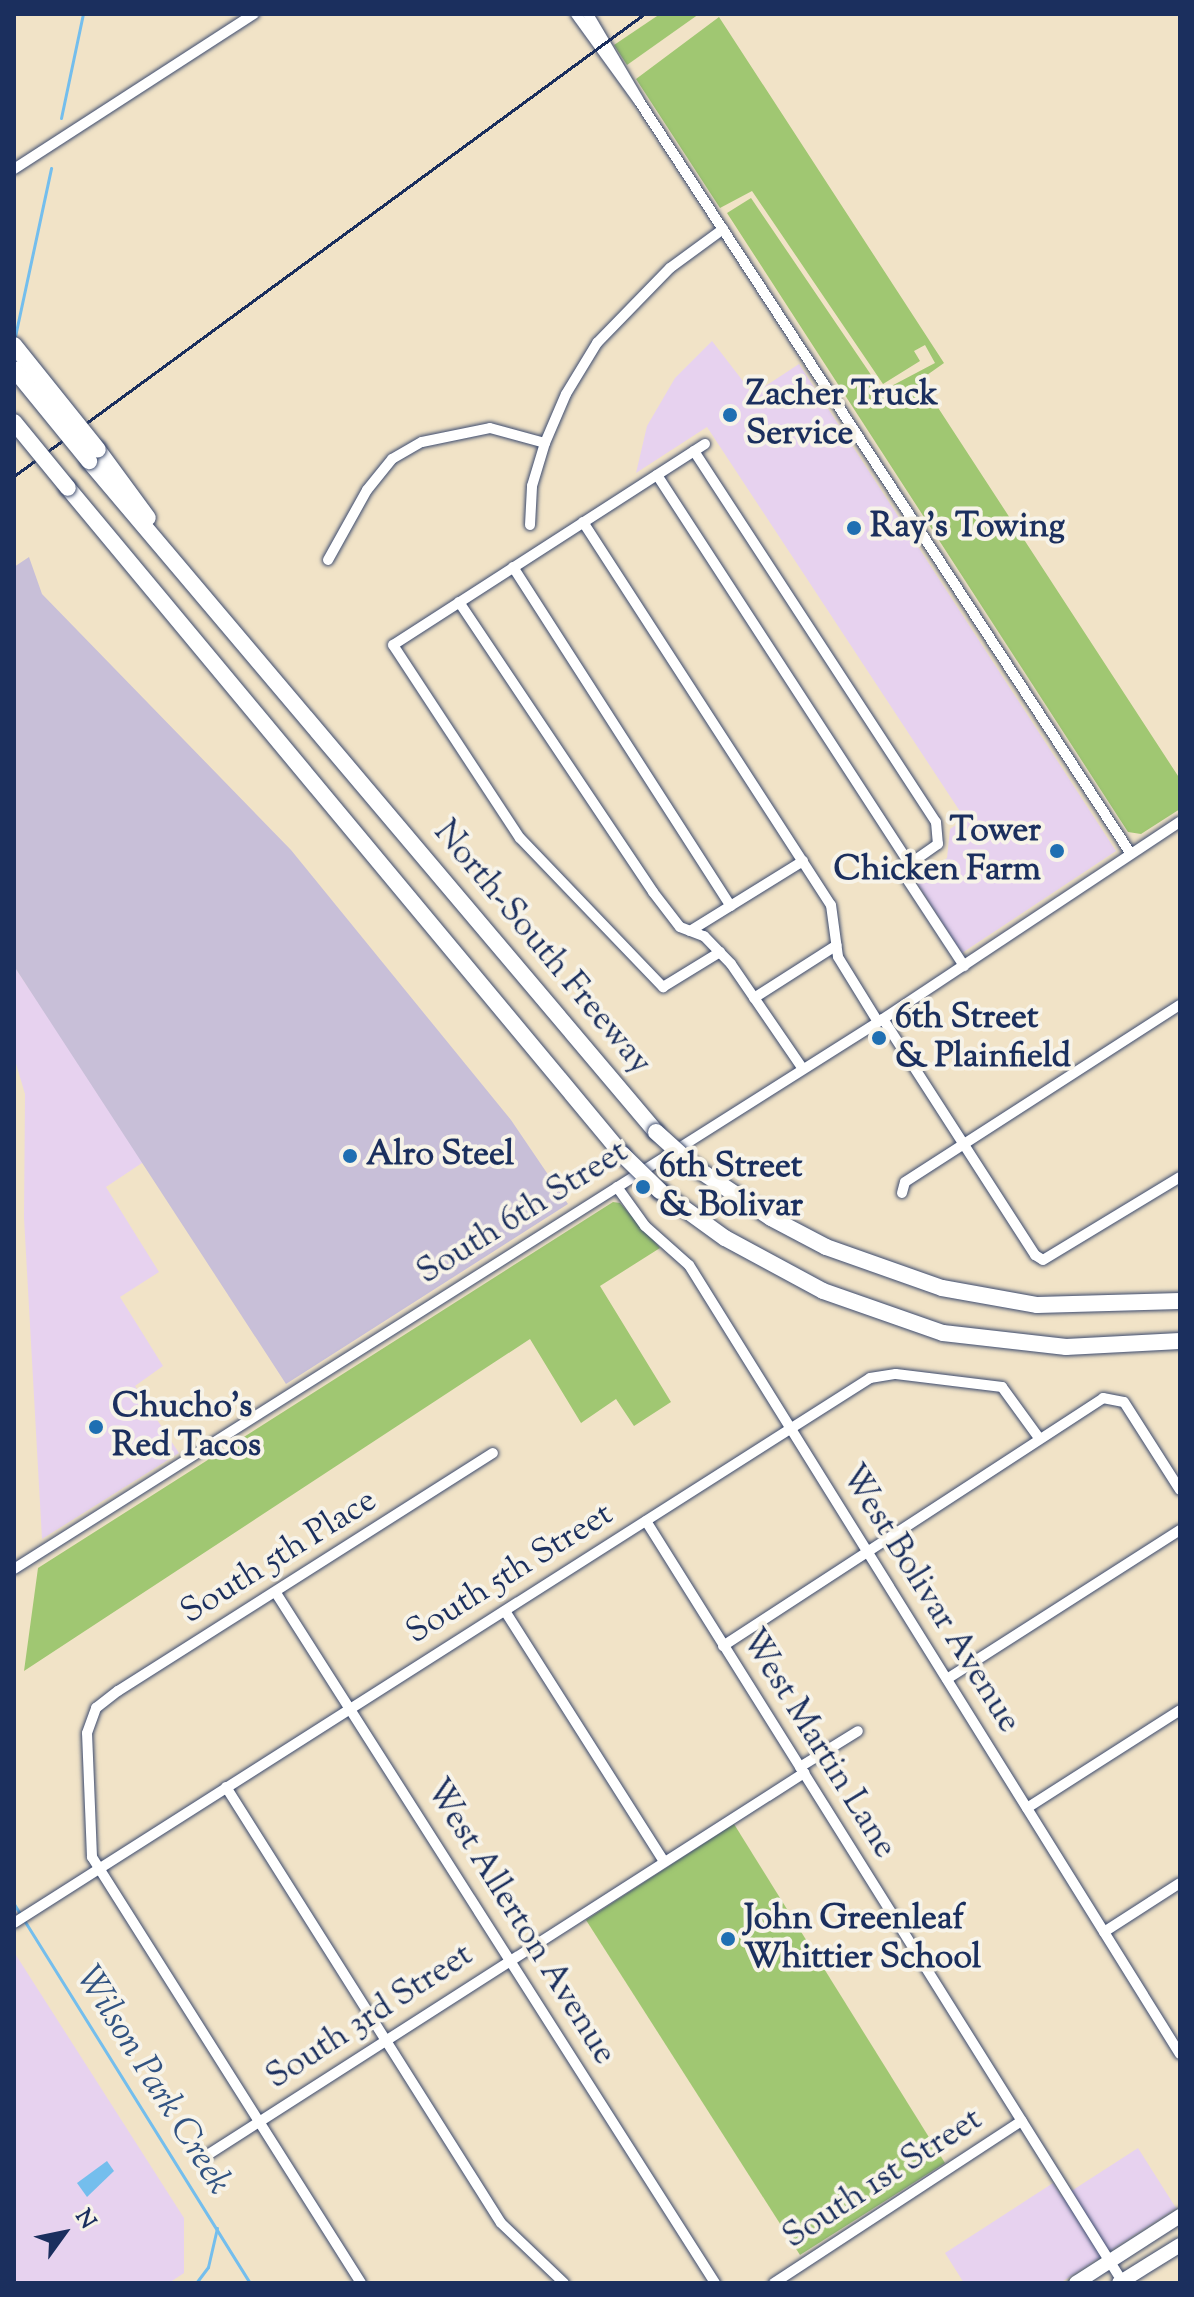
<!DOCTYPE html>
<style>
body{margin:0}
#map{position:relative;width:1194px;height:2297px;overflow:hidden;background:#f1e3c7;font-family:"Sorts Mill Goudy",serif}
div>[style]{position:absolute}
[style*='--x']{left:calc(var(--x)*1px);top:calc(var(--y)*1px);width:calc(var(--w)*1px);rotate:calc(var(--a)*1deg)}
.built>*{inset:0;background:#e7d2ef}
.industrial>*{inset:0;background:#c8bfd8}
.green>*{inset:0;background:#a0c772}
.water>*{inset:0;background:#74beed}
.stream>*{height:3px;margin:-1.5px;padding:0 1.5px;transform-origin:1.5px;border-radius:1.5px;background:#74beed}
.roads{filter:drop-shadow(0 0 2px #3b4a6e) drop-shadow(0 0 2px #3b4a6e)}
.minor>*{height:10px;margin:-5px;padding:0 5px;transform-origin:5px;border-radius:5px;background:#fff}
.major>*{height:14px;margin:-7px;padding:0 7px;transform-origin:7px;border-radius:7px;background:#fff}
.highway>*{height:16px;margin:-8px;padding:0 8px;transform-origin:8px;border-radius:8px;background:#fff}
.rail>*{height:3px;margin:-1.5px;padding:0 1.5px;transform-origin:1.5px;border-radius:1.5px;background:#1b2f5e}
.bridges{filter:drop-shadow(0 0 2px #3b4a6e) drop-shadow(0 0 2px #3b4a6e)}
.highway-bridge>*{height:16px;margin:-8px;padding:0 8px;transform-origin:8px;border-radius:8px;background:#fff}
.dots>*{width:22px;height:22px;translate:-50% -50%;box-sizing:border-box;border:4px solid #f7f3e8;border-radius:50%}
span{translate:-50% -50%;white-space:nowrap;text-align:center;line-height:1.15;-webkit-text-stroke:8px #f7f3e8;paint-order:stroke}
.poi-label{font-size:34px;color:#1b2f5e;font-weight:700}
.left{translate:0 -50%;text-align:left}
.right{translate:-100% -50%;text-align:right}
.street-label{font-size:34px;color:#1b2f5e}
.water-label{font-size:36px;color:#315382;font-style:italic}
.frame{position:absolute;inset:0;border:16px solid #1b2f5e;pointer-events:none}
.north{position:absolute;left:24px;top:2193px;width:80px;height:80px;-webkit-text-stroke:6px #f7f3e8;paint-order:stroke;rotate:57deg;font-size:22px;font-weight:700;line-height:32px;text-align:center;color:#1b2f5e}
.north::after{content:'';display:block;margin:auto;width:28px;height:36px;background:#1b2f5e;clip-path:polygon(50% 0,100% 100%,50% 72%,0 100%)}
</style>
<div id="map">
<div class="built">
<i style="clip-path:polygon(712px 341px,753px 394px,799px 364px,1116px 851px,962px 953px,916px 881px,947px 858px,950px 829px,965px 819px,707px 427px,636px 473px,647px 426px,675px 378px)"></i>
<i style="clip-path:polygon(14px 966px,145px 1161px,106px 1187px,159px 1272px,120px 1297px,163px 1366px,135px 1386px,179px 1453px,42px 1539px,24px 1218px,25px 1094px,14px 1057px)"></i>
<i style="clip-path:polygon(14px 1952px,184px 2218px,184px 2273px,169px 2283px,14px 2283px)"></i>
<i style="clip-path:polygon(1138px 2148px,1176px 2208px,1060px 2283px,964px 2283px,945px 2253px,1053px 2183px,1062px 2197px)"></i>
</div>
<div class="industrial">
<i style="clip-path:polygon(29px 557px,42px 594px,291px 850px,511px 1120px,568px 1204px,286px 1384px,14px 966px,14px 567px)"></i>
</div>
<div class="green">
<i style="clip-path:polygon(660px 14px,699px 14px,627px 65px,614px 45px)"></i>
<i style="clip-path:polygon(719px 17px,944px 363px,920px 380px,1180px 779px,1180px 809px,1141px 834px,1128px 832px,727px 213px,751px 198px,882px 391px,935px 363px,925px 345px,914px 351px,920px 361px,883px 384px,752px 191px,720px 208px,636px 79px)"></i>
<i style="clip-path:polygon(613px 1202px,620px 1203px,660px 1248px,600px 1286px,671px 1402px,634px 1426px,616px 1399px,581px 1423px,530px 1339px,24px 1671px,38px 1568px)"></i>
<i style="clip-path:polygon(734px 1824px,945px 2163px,800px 2255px,586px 1920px)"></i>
</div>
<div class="water">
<i style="clip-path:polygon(107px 2161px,114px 2171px,87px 2197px,77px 2183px)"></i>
</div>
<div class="stream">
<i style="--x:61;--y:118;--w:106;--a:-78.1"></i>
<i style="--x:14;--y:341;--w:177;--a:-77.9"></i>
<i style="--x:14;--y:1904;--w:446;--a:58.1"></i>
<i style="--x:196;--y:2283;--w:20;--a:-53"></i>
<i style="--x:208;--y:2267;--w:40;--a:-77"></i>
</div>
<div class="roads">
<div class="minor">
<i style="--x:576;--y:14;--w:107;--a:54.1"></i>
<i style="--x:639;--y:101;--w:899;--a:56.84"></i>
<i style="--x:588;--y:14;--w:99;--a:59.5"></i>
<i style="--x:14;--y:169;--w:286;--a:-32.9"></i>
<i style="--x:705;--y:444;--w:371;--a:147.2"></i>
<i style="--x:393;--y:645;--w:231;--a:56.7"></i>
<i style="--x:520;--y:838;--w:207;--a:46.2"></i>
<i style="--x:663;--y:987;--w:67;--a:-31.6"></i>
<i style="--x:694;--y:451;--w:443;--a:56.9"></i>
<i style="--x:936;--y:822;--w:22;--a:85"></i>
<i style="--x:938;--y:844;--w:45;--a:144.9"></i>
<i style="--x:901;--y:870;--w:115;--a:56.7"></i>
<i style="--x:657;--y:475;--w:464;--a:57"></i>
<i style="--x:583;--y:522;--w:456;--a:57.1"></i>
<i style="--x:831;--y:905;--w:52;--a:82.3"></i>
<i style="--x:838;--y:957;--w:76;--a:58.4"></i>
<i style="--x:530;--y:525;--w:39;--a:-87"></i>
<i style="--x:532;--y:486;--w:45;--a:-73.2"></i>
<i style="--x:545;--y:443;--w:53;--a:-66.8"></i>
<i style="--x:566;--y:394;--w:60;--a:-58.7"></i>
<i style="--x:597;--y:343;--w:105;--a:-45.8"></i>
<i style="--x:670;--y:268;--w:66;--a:-36.3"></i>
<i style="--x:328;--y:560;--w:80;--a:-60.9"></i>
<i style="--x:367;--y:490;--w:40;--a:-51"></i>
<i style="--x:392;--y:459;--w:34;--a:-30"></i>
<i style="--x:422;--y:442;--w:69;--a:-11.6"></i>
<i style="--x:490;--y:428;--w:57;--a:15.3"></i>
<i style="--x:513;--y:567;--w:403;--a:57.3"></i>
<i style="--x:459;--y:602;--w:349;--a:56.2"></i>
<i style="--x:653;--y:892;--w:44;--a:52.4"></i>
<i style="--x:680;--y:927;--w:26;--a:21"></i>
<i style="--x:704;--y:936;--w:39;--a:46"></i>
<i style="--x:731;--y:964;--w:127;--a:55.6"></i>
<i style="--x:690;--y:931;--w:133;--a:-31.8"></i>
<i style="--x:754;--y:998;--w:98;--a:-32.6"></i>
<i style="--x:883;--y:1019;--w:281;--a:57.2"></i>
<i style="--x:1035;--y:1255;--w:9;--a:32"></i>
<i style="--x:1043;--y:1260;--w:160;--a:-31.2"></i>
<i style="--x:617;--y:1187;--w:48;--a:54.3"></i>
<i style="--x:645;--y:1226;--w:59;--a:41.6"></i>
<i style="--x:689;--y:1265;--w:929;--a:58.11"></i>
<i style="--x:902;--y:1193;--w:11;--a:-75"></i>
<i style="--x:905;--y:1182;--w:327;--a:-32.8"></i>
<i style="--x:646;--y:1521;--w:897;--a:57.94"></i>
<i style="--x:14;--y:1569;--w:1028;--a:-32.33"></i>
<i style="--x:883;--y:1019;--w:356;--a:-33.6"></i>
<i style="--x:276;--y:1593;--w:818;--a:57.53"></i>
<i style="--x:505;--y:1611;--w:297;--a:57.6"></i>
<i style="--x:723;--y:1646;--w:454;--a:-33.1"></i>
<i style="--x:1103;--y:1398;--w:21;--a:11"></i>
<i style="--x:1124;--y:1402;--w:104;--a:57.5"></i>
<i style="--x:947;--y:1679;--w:277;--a:-32.6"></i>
<i style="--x:800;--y:1767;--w:68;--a:-31.8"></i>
<i style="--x:226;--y:1787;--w:515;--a:57.76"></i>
<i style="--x:501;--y:2223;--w:87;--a:43.6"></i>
<i style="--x:1027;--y:1808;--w:182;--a:-32.6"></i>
<i style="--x:14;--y:1923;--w:1015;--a:-32.48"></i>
<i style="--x:870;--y:1378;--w:26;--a:-9"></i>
<i style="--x:896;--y:1374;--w:107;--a:7"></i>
<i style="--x:1002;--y:1387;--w:63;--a:54"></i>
<i style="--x:1104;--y:1932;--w:90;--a:-32.8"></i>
<i style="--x:209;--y:2154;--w:707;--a:-32.63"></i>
<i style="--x:361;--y:2283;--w:504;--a:-122.27"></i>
<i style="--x:92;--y:1857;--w:124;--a:-92.3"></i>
<i style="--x:87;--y:1733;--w:27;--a:-70"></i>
<i style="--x:96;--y:1708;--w:28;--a:-38"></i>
<i style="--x:118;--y:1691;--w:444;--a:-32.4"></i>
<i style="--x:774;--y:2283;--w:296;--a:-33.2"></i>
</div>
<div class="major">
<i style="--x:1076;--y:2283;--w:124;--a:-32.8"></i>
<i style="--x:1119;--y:2283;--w:72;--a:-31.9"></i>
</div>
<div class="highway">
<i style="--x:98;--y:450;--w:84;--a:53.7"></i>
<i style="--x:89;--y:461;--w:878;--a:49.8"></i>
<i style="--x:68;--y:488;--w:866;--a:50.25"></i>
<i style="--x:696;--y:1168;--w:90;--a:33.7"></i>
<i style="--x:771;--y:1218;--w:62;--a:27.8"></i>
<i style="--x:826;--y:1247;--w:123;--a:19.5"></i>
<i style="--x:942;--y:1288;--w:97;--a:10.1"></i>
<i style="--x:1037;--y:1305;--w:143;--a:-1.6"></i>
<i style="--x:660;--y:1191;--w:80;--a:35.9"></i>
<i style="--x:725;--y:1238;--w:111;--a:28.4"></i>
<i style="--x:823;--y:1291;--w:127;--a:19.3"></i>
<i style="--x:943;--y:1333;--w:124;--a:6.5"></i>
<i style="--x:1066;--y:1347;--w:114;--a:-3"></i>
</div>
</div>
<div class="rail">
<i style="--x:14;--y:476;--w:781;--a:-36.25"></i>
</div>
<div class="bridges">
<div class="highway-bridge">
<i style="--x:14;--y:345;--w:134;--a:51.3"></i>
<i style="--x:14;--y:369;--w:119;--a:50.8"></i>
<i style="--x:14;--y:422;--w:85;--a:50.7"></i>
<i style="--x:656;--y:1132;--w:54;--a:42"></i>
<i style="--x:622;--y:1154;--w:53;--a:44.2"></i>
</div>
</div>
<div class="dots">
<i style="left:730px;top:415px;background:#1f6fb2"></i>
<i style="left:854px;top:528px;background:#1f6fb2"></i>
<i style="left:1057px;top:851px;background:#1f6fb2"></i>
<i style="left:879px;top:1038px;background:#1f6fb2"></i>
<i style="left:350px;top:1156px;background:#1f6fb2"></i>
<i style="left:643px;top:1187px;background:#1f6fb2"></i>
<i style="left:96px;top:1427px;background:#1f6fb2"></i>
<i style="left:728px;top:1939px;background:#1f6fb2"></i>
</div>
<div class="poi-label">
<span class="left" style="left:746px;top:415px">Zacher Truck<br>Service</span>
<span class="left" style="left:870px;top:528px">Ray's Towing</span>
<span class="right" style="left:1041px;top:851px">Tower<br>Chicken Farm</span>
<span class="left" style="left:895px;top:1038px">6th Street<br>&amp; Plainfield</span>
<span class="left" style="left:366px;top:1156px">Alro Steel</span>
<span class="left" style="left:659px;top:1187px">6th Street<br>&amp; Bolivar</span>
<span class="left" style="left:112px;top:1427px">Chucho's<br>Red Tacos</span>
<span class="left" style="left:744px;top:1939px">John Greenleaf<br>Whittier School</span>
</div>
<div class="street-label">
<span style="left:542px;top:948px;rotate:50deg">North-South Freeway</span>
<span style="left:523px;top:1213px;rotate:-32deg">South 6th Street</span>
<span style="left:279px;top:1557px;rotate:-32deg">South 5th Place</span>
<span style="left:510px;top:1574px;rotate:-32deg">South 5th Street</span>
<span style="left:930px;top:1599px;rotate:58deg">West Bolivar Avenue</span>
<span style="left:818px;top:1744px;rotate:58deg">West Martin Lane</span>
<span style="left:520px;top:1922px;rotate:58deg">West Allerton Avenue</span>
<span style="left:370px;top:2017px;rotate:-33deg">South 3rd Street</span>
<span style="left:883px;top:2179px;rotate:-33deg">South 1st Street</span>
</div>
<div class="water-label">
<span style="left:152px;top:2081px;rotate:58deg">Wilson Park Creek</span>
</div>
<div class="frame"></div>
<div class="north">N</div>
</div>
